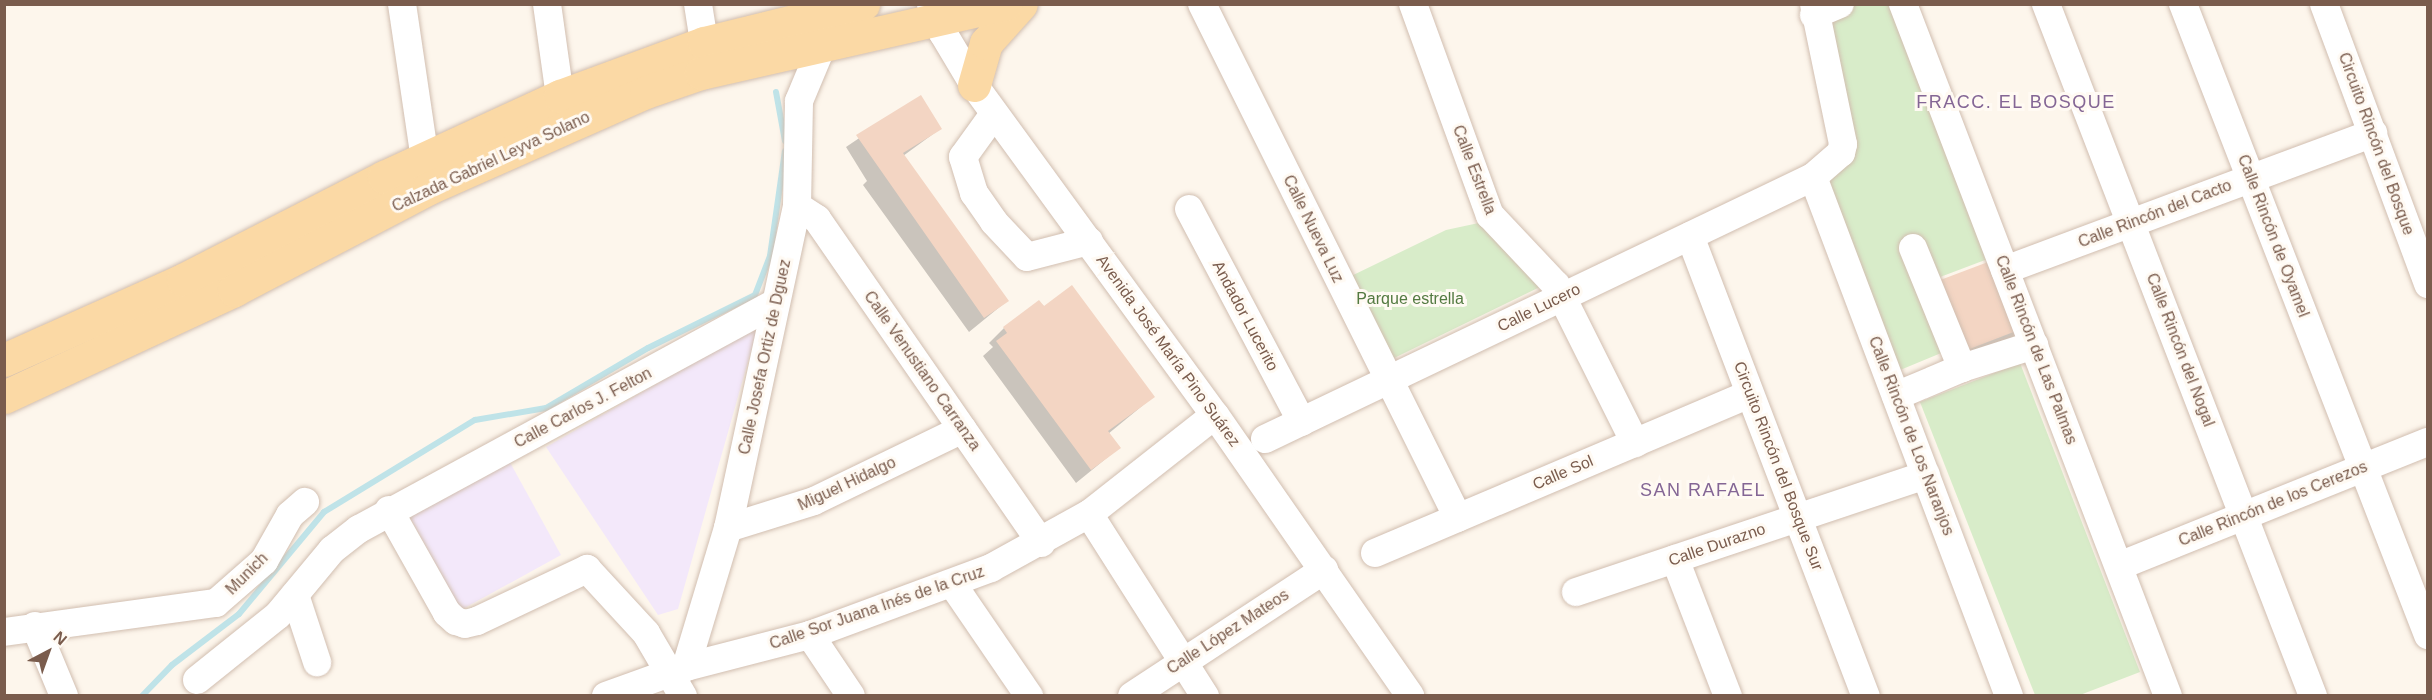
<!DOCTYPE html>
<meta charset="utf-8">
<style>
body{margin:0}
#map{position:relative;width:2432px;height:700px;overflow:hidden;background:#fdf6ec;font-family:Helvetica,sans-serif}
div>[style]{position:absolute}
[style*='--x']{left:calc(var(--x)*1px);top:calc(var(--y)*1px);width:calc(var(--w)*1px);rotate:calc(var(--a)*1deg)}
.education>*{inset:0;background:#f3e8fa}
.green>*{inset:0;background:#d8ecc9}
.shadow>*{inset:0;background:#0003}
.stream>*{height:6px;margin:-3px;padding:0 3px;transform-origin:3px;border-radius:3px;background:#bfe3e8}
.building>*{inset:0;background:#f3d5c3}
.roads{filter:drop-shadow(0 0 2px #d1beb0) drop-shadow(0 0 2px #d1beb0)}
.minor>*{height:28px;margin:-14px;padding:0 14px;transform-origin:14px;border-radius:14px;background:#fff}
.major>*{height:33px;margin:-16.5px;padding:0 16.5px;transform-origin:16.5px;border-radius:16.5px;background:#fbd9a5}
span{translate:-50% -50%;white-space:nowrap;text-align:center;line-height:1.15;-webkit-text-stroke:6px #fffaf3;paint-order:stroke}
.street-label{font-size:16px;color:#7a5c4d}
.park-label{font-size:16px;color:#537a41}
.neighbourhood-label{font-size:18px;color:#846695;letter-spacing:1.5px}
.frame{position:absolute;inset:0;border:6px solid #7a5c4d;pointer-events:none}
.north{position:absolute;left:18px;top:622px;width:60px;height:60px;-webkit-text-stroke:4px #fffaf3;paint-order:stroke;rotate:41deg;font-size:16px;font-weight:700;line-height:24px;text-align:center;color:#7a5c4d}
.north::after{content:'';display:block;margin:auto;width:21px;height:27px;background:#7a5c4d;clip-path:polygon(50% 0,100% 100%,50% 72%,0 100%)}
</style>
<div id="map">
<div class="education">
<i style="clip-path:polygon(758px 326px,678px 609px,658px 615px,546px 447px)"></i>
<i style="clip-path:polygon(506px 455px,561px 555px,461px 610px,406px 510px)"></i>
</div>
<div class="green">
<i style="clip-path:polygon(1826px 5px,1899px 5px,1993px 257px,1919px 285px,1946px 351px,1893px 373px,1817px 168px,1846px 132px)"></i>
<i style="clip-path:polygon(1488px 221px,1546px 284px,1386px 362px,1345px 279px,1446px 230px)"></i>
<i style="clip-path:polygon(2020px 363px,2140px 672px,2080px 695px,2035px 695px,1920px 402px)"></i>
</div>
<div class="shadow">
<i style="clip-path:polygon(920px 97px,940px 129px,903px 156px,1007px 301px,969px 332px,863px 185px,867px 181px,846px 147px)"></i>
<i style="clip-path:polygon(1921px 298px,2022px 327px,2008px 342px,1948px 365px)"></i>
<i style="clip-path:polygon(1039px 302px,1153px 397px,1108px 434px,1119px 448px,1076px 483px,983px 356px,993px 347px,989px 343px,1004px 328px)"></i>
</div>
<div class="stream">
<i style="--x:776;--y:92;--w:50;--a:79.6"></i>
<i style="--x:142;--y:696;--w:43;--a:-45.9"></i>
<i style="--x:172;--y:665;--w:84;--a:-37.3"></i>
<i style="--x:239;--y:614;--w:133;--a:-50.2"></i>
<i style="--x:324;--y:512;--w:177;--a:-31.4"></i>
<i style="--x:475;--y:420;--w:72;--a:-9.6"></i>
<i style="--x:546;--y:408;--w:118;--a:-30.5"></i>
<i style="--x:648;--y:348;--w:119;--a:-26.4"></i>
<i style="--x:755;--y:295;--w:42;--a:-69"></i>
<i style="--x:770;--y:256;--w:106;--a:-81.9"></i>
</div>
<div class="building">
<i style="clip-path:polygon(921px 95px,942px 129px,903px 153px,1009px 301px,984px 318px,856px 135px)"></i>
<i style="clip-path:polygon(1996px 259px,2024px 328px,1962px 352px,1935px 282px)"></i>
<i style="clip-path:polygon(1072px 285px,1155px 397px,1108px 431px,1121px 448px,1091px 470px,996px 341px,1007px 333px,1003px 327px,1039px 300px,1044px 306px)"></i>
</div>
<div class="roads">
<div class="minor">
<i style="--x:402;--y:4;--w:178;--a:81.6"></i>
<i style="--x:547;--y:4;--w:93;--a:82"></i>
<i style="--x:698;--y:4;--w:39;--a:81"></i>
<i style="--x:931;--y:4;--w:31;--a:68"></i>
<i style="--x:943;--y:33;--w:61;--a:59.2"></i>
<i style="--x:974;--y:85;--w:409;--a:53.9"></i>
<i style="--x:1215;--y:415;--w:342;--a:55.2"></i>
<i style="--x:1202;--y:4;--w:574;--a:63.52"></i>
<i style="--x:1413;--y:4;--w:225;--a:70"></i>
<i style="--x:1490;--y:215;--w:96;--a:46.7"></i>
<i style="--x:1556;--y:285;--w:177;--a:63.4"></i>
<i style="--x:1903;--y:4;--w:741;--a:69.05"></i>
<i style="--x:2046;--y:4;--w:742;--a:68.9"></i>
<i style="--x:2183;--y:4;--w:677;--a:68.78"></i>
<i style="--x:2324;--y:4;--w:299;--a:69.6"></i>
<i style="--x:1814;--y:15;--w:28;--a:-23"></i>
<i style="--x:994;--y:114;--w:53;--a:125.8"></i>
<i style="--x:963;--y:157;--w:38;--a:73"></i>
<i style="--x:974;--y:193;--w:35;--a:55"></i>
<i style="--x:994;--y:222;--w:48;--a:46.7"></i>
<i style="--x:1027;--y:257;--w:64;--a:-14.5"></i>
<i style="--x:1813;--y:177;--w:555;--a:69.31"></i>
<i style="--x:797;--y:206;--w:24;--a:33"></i>
<i style="--x:817;--y:219;--w:394;--a:55.3"></i>
<i style="--x:1189;--y:209;--w:241;--a:62.1"></i>
<i style="--x:1690;--y:236;--w:493;--a:69.1"></i>
<i style="--x:1913;--y:248;--w:130;--a:67.8"></i>
<i style="--x:2005;--y:270;--w:393;--a:-20.4"></i>
<i style="--x:1896;--y:396;--w:72;--a:-23"></i>
<i style="--x:1962;--y:368;--w:76;--a:-17.7"></i>
<i style="--x:1265;--y:439;--w:607;--a:-25.55"></i>
<i style="--x:1813;--y:177;--w:37;--a:-41"></i>
<i style="--x:1841;--y:153;--w:9;--a:-77"></i>
<i style="--x:1843;--y:144;--w:143;--a:-101.7"></i>
<i style="--x:389;--y:510;--w:118;--a:60.6"></i>
<i style="--x:447;--y:613;--w:12;--a:42"></i>
<i style="--x:456;--y:621;--w:9;--a:18"></i>
<i style="--x:465;--y:624;--w:12;--a:-14"></i>
<i style="--x:477;--y:621;--w:122;--a:-25.3"></i>
<i style="--x:587;--y:569;--w:87;--a:47.3"></i>
<i style="--x:646;--y:633;--w:73;--a:59.6"></i>
<i style="--x:1089;--y:514;--w:216;--a:57.5"></i>
<i style="--x:728;--y:528;--w:90;--a:-17.4"></i>
<i style="--x:814;--y:501;--w:165;--a:-25.8"></i>
<i style="--x:1375;--y:553;--w:407;--a:-23"></i>
<i style="--x:1675;--y:559;--w:147;--a:68.9"></i>
<i style="--x:2119;--y:566;--w:333;--a:-21.9"></i>
<i style="--x:953;--y:585;--w:135;--a:55.6"></i>
<i style="--x:1576;--y:592;--w:369;--a:-18.5"></i>
<i style="--x:295;--y:595;--w:71;--a:71.8"></i>
<i style="--x:35;--y:626;--w:76;--a:67.5"></i>
<i style="--x:4;--y:632;--w:214;--a:-7.8"></i>
<i style="--x:216;--y:603;--w:64;--a:-41.2"></i>
<i style="--x:264;--y:561;--w:53;--a:-60.5"></i>
<i style="--x:290;--y:515;--w:20;--a:-41"></i>
<i style="--x:810;--y:635;--w:73;--a:56.1"></i>
<i style="--x:686;--y:667;--w:145;--a:-73.2"></i>
<i style="--x:728;--y:528;--w:329;--a:-77.9"></i>
<i style="--x:797;--y:206;--w:105;--a:-88.9"></i>
<i style="--x:799;--y:101;--w:60;--a:-67.3"></i>
<i style="--x:197;--y:680;--w:104;--a:-38.7"></i>
<i style="--x:278;--y:615;--w:85;--a:-50.3"></i>
<i style="--x:332;--y:550;--w:34;--a:-38"></i>
<i style="--x:359;--y:529;--w:474;--a:-28.5"></i>
<i style="--x:606;--y:696;--w:85;--a:-19.9"></i>
<i style="--x:686;--y:667;--w:128;--a:-14.5"></i>
<i style="--x:810;--y:635;--w:193;--a:-20.3"></i>
<i style="--x:991;--y:568;--w:112;--a:-28.9"></i>
<i style="--x:1089;--y:514;--w:160;--a:-38.2"></i>
<i style="--x:1132;--y:696;--w:230;--a:-33.3"></i>
</div>
<div class="major">
<i style="--x:974;--y:85;--w:44;--a:-74.1"></i>
<i style="--x:986;--y:43;--w:52;--a:-48.1"></i>
<i style="--x:4;--y:360;--w:196;--a:-24.1"></i>
<i style="--x:183;--y:280;--w:226;--a:-27.1"></i>
<i style="--x:384;--y:177;--w:194;--a:-24.7"></i>
<i style="--x:560;--y:96;--w:153;--a:-20.2"></i>
<i style="--x:704;--y:43;--w:164;--a:-13.8"></i>
<i style="--x:4;--y:397;--w:254;--a:-24.9"></i>
<i style="--x:234;--y:290;--w:220;--a:-27.6"></i>
<i style="--x:429;--y:188;--w:237;--a:-23.9"></i>
<i style="--x:646;--y:92;--w:58;--a:-19.1"></i>
<i style="--x:701;--y:73;--w:312;--a:-12.8"></i>
</div>
</div>
<div class="street-label">
<span style="left:2376px;top:144px;rotate:70deg">Circuito Rincón del Bosque</span>
<span style="left:491px;top:162px;rotate:-25deg">Calzada Gabriel Leyva Solano</span>
<span style="left:1474px;top:170px;rotate:69deg">Calle Estrella</span>
<span style="left:2155px;top:214px;rotate:-21deg">Calle Rincón del Cacto</span>
<span style="left:1313px;top:229px;rotate:64deg">Calle Nueva Luz</span>
<span style="left:2273px;top:236px;rotate:69deg">Calle Rincón de Oyamel</span>
<span style="left:1539px;top:308px;rotate:-26deg">Calle Lucero</span>
<span style="left:1245px;top:316px;rotate:62deg">Andador Lucerito</span>
<span style="left:2036px;top:350px;rotate:69deg">Calle Rincón de Las Palmas</span>
<span style="left:2180px;top:350px;rotate:69deg">Calle Rincón del Nogal</span>
<span style="left:1168px;top:351px;rotate:54deg">Avenida José María Pino Suárez</span>
<span style="left:765px;top:357px;rotate:-78deg">Calle Josefa Ortiz de Dguez</span>
<span style="left:922px;top:371px;rotate:55deg">Calle Venustiano Carranza</span>
<span style="left:583px;top:408px;rotate:-28deg">Calle Carlos J. Felton</span>
<span style="left:1911px;top:436px;rotate:69deg">Calle Rincón de Los Naranjos</span>
<span style="left:1778px;top:466px;rotate:69deg">Circuito Rincón del Bosque Sur</span>
<span style="left:1563px;top:473px;rotate:-23deg">Calle Sol</span>
<span style="left:847px;top:484px;rotate:-25deg">Miguel Hidalgo</span>
<span style="left:2273px;top:504px;rotate:-22deg">Calle Rincón de los Cerezos</span>
<span style="left:1717px;top:545px;rotate:-19deg">Calle Durazno</span>
<span style="left:247px;top:574px;rotate:-45deg">Munich</span>
<span style="left:877px;top:608px;rotate:-19deg">Calle Sor Juana Inés de la Cruz</span>
<span style="left:1228px;top:632px;rotate:-33deg">Calle López Mateos</span>
</div>
<div class="park-label">
<span style="left:1410px;top:299px">Parque estrella</span>
</div>
<div class="neighbourhood-label">
<span style="left:2016px;top:102px">FRACC. EL BOSQUE</span>
<span style="left:1703px;top:490px">SAN RAFAEL</span>
</div>
<div class="frame"></div>
<div class="north">N</div>
</div>
